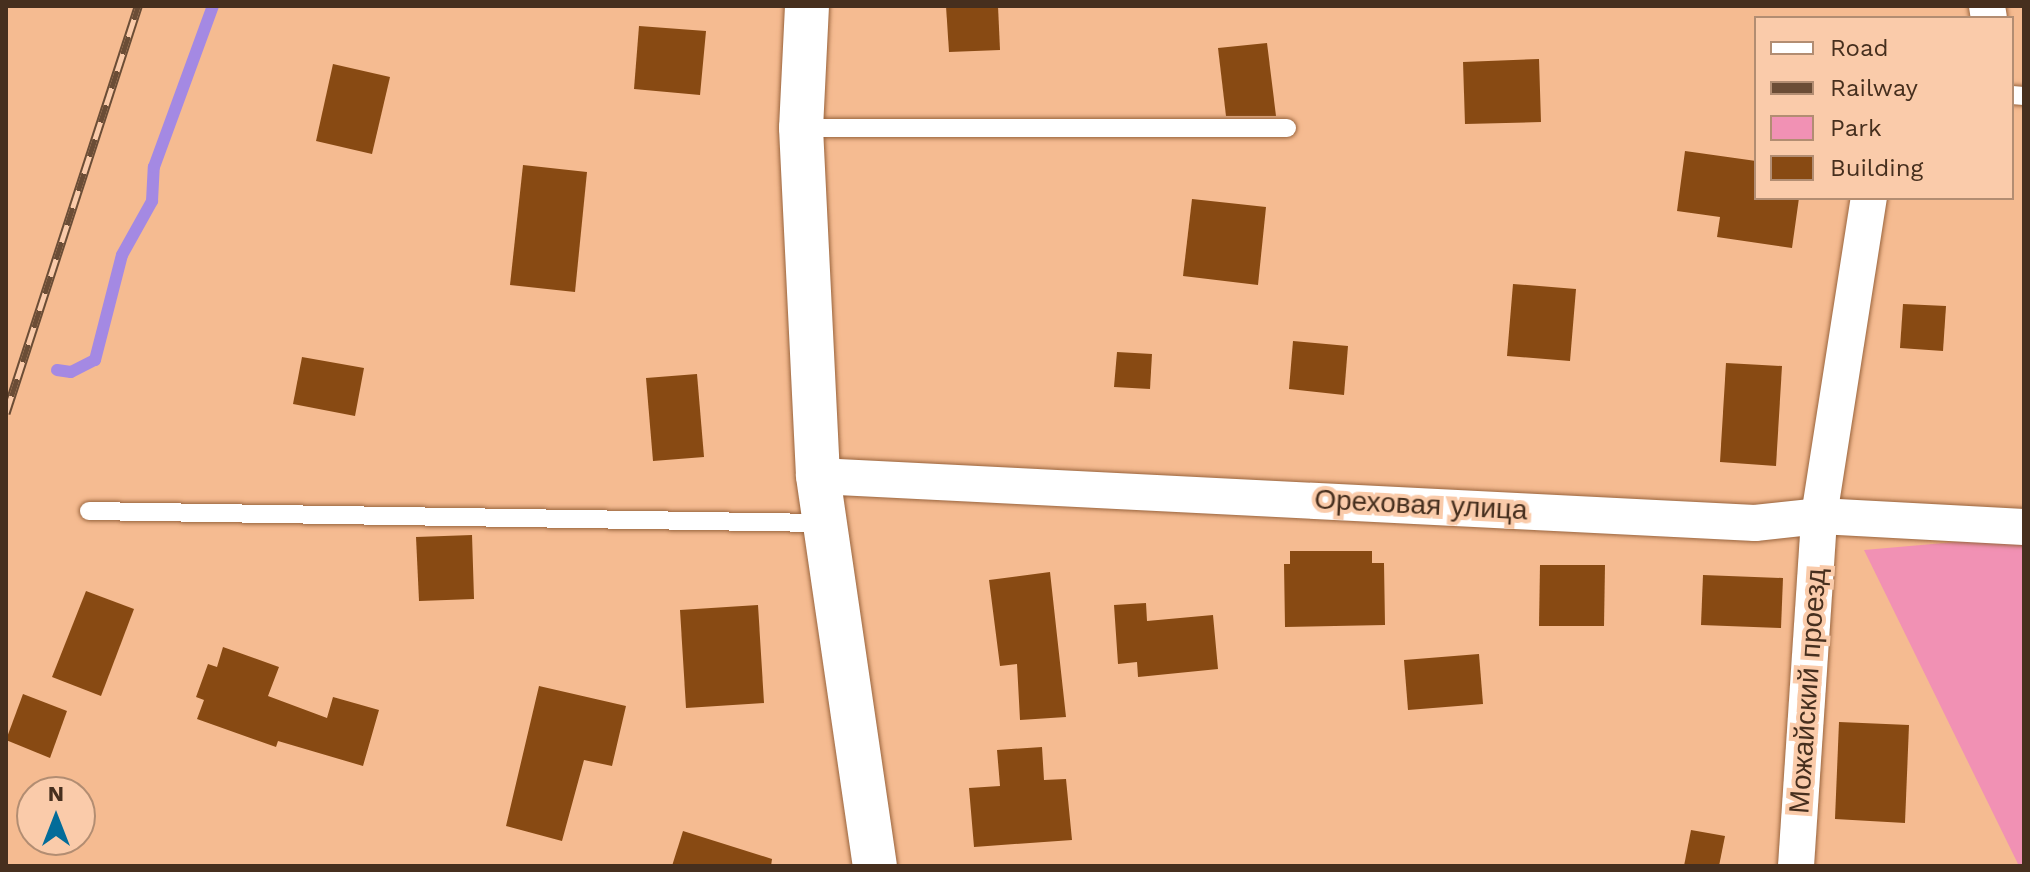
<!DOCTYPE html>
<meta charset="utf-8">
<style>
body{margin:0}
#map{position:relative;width:2030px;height:872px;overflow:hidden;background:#f5bb91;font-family:"Work Sans",sans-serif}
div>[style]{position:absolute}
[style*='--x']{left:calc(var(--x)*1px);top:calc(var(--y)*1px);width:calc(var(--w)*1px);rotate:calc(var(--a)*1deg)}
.green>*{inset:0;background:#f191b4}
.stream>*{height:12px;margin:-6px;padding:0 6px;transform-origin:6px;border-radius:6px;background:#a489e3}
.building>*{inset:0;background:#884a13}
.roads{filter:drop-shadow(0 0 2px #99643d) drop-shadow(0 0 2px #99643d)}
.lane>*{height:18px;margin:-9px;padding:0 9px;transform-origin:9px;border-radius:9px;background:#fff}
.street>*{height:36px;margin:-18px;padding:0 18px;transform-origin:18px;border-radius:18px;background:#fff}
.secondary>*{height:44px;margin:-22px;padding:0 22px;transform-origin:22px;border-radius:22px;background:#fff}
.rail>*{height:9px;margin-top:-4.5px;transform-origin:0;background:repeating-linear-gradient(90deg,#facbaa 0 18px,#6b4d36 0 36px);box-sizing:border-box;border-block:2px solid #6b4d36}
span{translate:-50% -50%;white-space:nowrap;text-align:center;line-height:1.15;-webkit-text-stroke:8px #facbaa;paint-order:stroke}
.street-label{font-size:28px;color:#462f1e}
.frame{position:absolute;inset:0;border:8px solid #462f1e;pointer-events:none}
.legend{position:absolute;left:1754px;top:16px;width:260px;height:184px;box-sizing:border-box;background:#facbaa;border:2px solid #b28d72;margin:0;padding:10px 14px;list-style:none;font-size:24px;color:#462f1e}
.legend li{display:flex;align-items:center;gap:16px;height:40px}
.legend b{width:40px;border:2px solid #b28d72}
.north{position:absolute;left:16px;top:776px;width:80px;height:80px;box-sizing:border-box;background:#facbaa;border:2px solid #b28d72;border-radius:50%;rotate:0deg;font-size:22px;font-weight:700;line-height:32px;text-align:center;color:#462f1e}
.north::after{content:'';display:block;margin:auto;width:28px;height:36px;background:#036c99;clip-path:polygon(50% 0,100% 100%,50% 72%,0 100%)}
</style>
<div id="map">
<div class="green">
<i style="clip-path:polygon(2024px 536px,2024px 866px,2019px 866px,1864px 550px)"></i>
</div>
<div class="stream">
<i style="--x:57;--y:370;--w:14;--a:8"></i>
<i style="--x:71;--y:372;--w:27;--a:-27"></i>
<i style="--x:95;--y:360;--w:108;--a:-75.6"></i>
<i style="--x:122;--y:255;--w:62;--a:-60.9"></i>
<i style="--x:152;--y:201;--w:34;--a:-87"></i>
<i style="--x:154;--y:167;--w:171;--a:-69.9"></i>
</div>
<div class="building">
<i style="clip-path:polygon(946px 6px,998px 6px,1000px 50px,949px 52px)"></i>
<i style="clip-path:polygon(639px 26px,706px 31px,700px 95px,634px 89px)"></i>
<i style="clip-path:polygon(1267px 43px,1276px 116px,1226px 116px,1218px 48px)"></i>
<i style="clip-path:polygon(1539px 59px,1541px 122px,1465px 124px,1463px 62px)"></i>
<i style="clip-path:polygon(333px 64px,390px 77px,372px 154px,316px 141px)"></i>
<i style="clip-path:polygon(1685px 151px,1756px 161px,1756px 198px,1799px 198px,1792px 248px,1717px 237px,1720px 217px,1677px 211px)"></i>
<i style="clip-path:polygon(523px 165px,587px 172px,575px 292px,510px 285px)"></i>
<i style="clip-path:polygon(1192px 199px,1266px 207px,1258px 285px,1183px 276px)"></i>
<i style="clip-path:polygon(1513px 284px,1576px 289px,1570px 361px,1507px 356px)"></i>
<i style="clip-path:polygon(1903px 304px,1946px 306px,1943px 351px,1900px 348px)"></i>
<i style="clip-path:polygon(1293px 341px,1348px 346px,1344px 395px,1289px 389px)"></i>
<i style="clip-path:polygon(1117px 352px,1152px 354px,1150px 389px,1114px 387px)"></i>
<i style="clip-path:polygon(302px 357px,364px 368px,355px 416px,293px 404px)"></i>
<i style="clip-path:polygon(1726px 363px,1782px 366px,1776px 466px,1720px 462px)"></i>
<i style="clip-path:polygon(697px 374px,704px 457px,653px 461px,646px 378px)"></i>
<i style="clip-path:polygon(472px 535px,474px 599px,419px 601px,416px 537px)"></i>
<i style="clip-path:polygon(1290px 551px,1372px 551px,1372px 563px,1384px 563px,1385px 625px,1285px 627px,1284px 564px,1290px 564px)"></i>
<i style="clip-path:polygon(1540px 565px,1605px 565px,1604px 626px,1539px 626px)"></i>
<i style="clip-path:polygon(1050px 572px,1066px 717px,1020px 720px,1017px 664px,1000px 666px,989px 580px)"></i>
<i style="clip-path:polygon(1703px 575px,1783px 578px,1781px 628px,1701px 625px)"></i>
<i style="clip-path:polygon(86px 591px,134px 609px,101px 696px,52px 677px)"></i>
<i style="clip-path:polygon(1146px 603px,1147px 621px,1213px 615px,1218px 669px,1138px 677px,1137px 662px,1118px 664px,1114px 605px)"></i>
<i style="clip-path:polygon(758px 605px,764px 703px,686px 708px,680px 610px)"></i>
<i style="clip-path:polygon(223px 647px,279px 667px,268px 696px,327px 718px,333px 697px,379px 710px,363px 766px,278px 741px,276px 747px,197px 719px,204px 700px,196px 697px,208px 664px,217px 667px)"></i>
<i style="clip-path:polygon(1479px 654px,1483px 704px,1408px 710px,1404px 660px)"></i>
<i style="clip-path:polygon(539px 686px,626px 706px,612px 766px,584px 760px,562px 841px,506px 826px)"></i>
<i style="clip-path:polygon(23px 694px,67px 711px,50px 758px,6px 740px)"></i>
<i style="clip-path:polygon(1839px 722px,1909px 725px,1905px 823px,1835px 819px)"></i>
<i style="clip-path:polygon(1042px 747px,1044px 780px,1066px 779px,1072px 840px,974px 847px,969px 788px,1000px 786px,997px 750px)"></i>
<i style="clip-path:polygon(1691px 830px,1725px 836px,1719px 866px,1684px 866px)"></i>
<i style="clip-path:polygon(683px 831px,772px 859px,771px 866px,672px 866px)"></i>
</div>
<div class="roads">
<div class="lane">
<i style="--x:2012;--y:95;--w:12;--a:5"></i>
<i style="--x:801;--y:128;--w:486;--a:0"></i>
<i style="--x:89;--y:511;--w:735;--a:0.94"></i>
</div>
<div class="street">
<i style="--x:1987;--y:6;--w:12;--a:81"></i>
<i style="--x:818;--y:476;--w:938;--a:2.87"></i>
<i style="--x:1755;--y:523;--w:64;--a:-6.2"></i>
<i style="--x:1819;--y:516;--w:205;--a:3.1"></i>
<i style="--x:1796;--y:866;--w:351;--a:-86.2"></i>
<i style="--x:1819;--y:516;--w:322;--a:-81.1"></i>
</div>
<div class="secondary">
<i style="--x:807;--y:6;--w:122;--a:92.8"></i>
<i style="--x:801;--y:128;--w:348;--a:87.2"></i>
<i style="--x:818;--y:476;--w:394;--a:81.7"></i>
</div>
</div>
<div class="rail">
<i style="--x:6;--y:413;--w:428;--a:-72"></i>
</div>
<div class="street-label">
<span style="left:1421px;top:505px;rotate:3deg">Ореховая улица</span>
<span style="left:1808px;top:691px;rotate:-86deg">Можайский проезд</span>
</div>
<div class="frame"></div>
<ul class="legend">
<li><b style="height:10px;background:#fff"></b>Road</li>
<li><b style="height:10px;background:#6b4d36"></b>Railway</li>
<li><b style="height:22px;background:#f191b4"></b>Park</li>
<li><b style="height:22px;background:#884a13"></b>Building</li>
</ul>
<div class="north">N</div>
</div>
